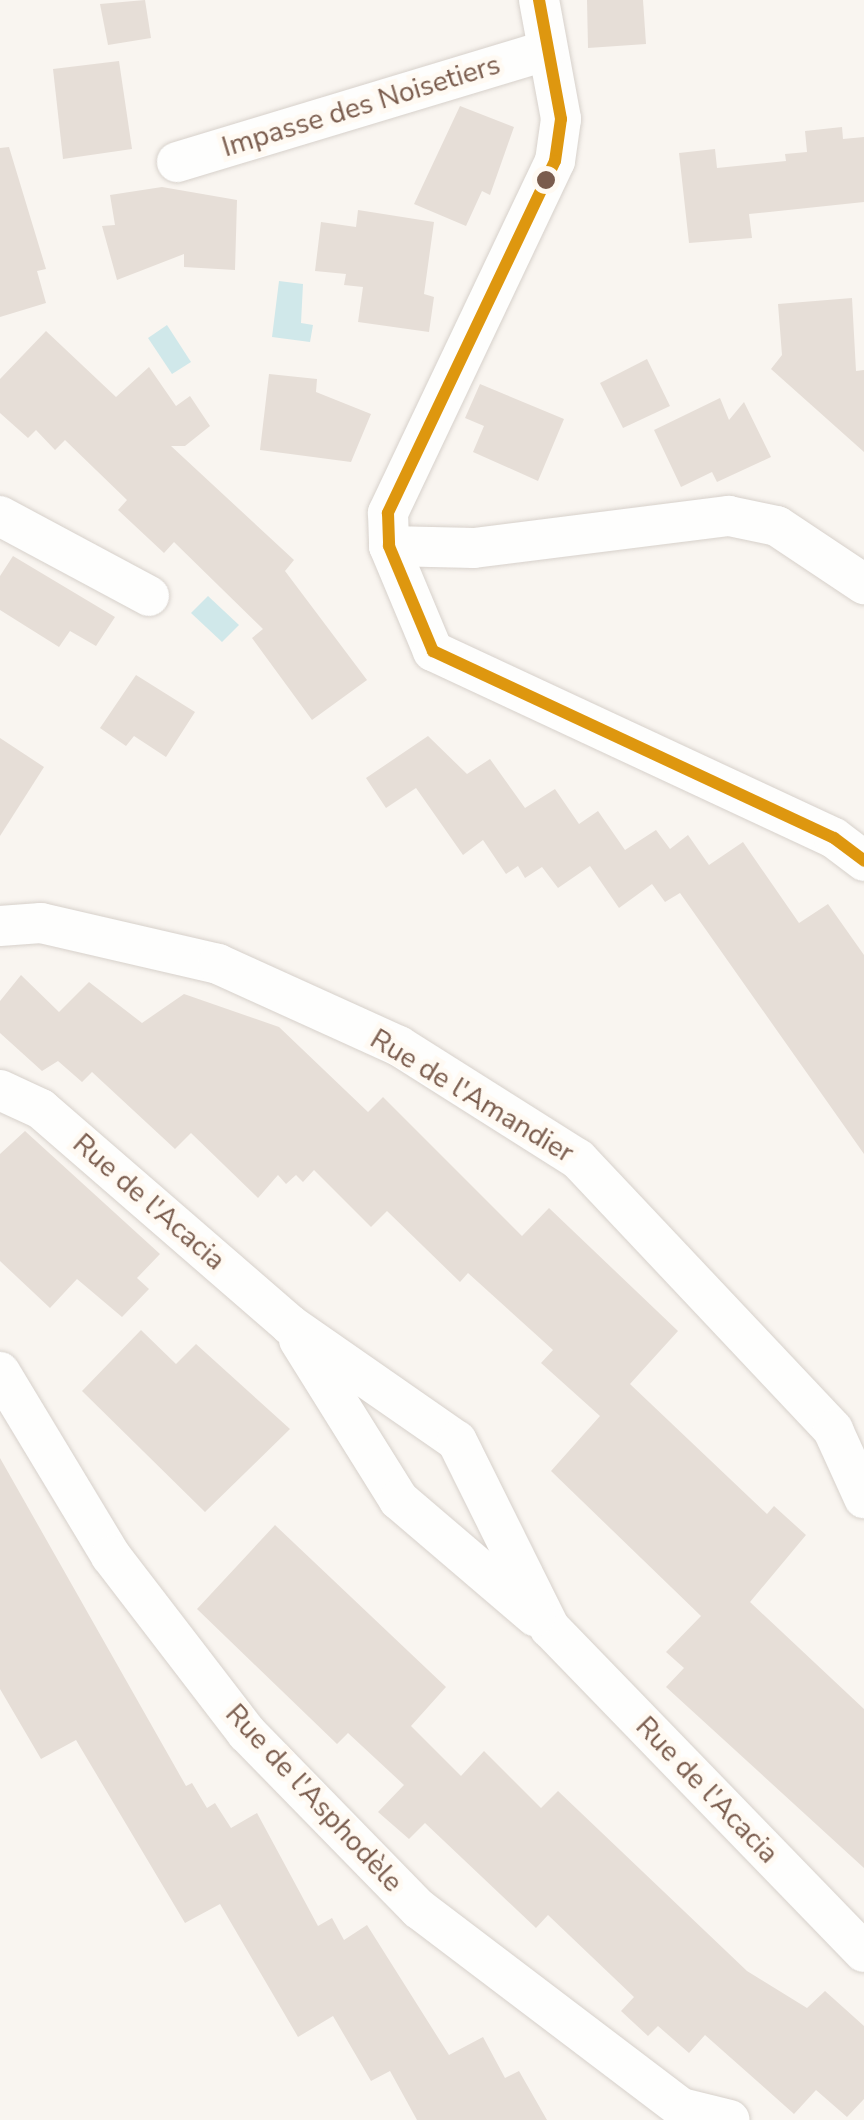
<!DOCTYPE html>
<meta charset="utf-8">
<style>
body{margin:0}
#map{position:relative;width:864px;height:2120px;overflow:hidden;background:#f9f5f0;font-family:"Nunito Sans",sans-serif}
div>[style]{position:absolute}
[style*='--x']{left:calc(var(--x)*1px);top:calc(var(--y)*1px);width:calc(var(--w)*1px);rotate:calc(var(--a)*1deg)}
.water>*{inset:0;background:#d0e8ea}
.building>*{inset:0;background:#e6ded7}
.roads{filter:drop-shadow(0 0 2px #d7d1cb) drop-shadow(0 0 2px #d7d1cb)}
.street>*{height:40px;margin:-20px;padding:0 20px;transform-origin:20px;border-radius:20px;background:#fefefd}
.bus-1>*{height:12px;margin:-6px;padding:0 6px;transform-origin:6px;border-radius:6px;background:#de970f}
.dots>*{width:28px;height:28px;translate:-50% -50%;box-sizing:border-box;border:5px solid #fffaf3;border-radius:50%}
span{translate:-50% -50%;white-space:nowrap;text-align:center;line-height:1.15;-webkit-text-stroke:10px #fffaf3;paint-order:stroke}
.street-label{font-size:28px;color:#7a5c4d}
</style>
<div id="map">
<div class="water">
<i style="clip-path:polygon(279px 281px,303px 284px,301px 323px,313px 325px,310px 342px,272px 337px)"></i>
<i style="clip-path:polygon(167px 325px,191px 362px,172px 374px,148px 338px)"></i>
<i style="clip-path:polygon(208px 596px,239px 625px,222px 642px,191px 613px)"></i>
</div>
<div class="building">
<i style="clip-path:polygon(145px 0,151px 38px,108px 45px,100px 4px)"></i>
<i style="clip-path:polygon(587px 0,643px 0,646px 44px,588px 48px)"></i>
<i style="clip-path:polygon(119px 61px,132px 149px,63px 159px,53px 69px)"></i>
<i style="clip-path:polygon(460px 106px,514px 127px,490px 195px,482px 191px,466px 226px,414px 204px)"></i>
<i style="clip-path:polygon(842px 127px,843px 139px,864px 137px,864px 202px,749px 214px,752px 238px,689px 243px,679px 153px,715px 149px,717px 168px,786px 161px,785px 154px,807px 152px,805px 131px)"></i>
<i style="clip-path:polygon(9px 147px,46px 269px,37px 271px,46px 303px,0 317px,0 148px)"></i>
<i style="clip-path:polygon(162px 187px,237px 200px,235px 270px,184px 267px,184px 254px,117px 280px,102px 226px,115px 225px,110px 195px)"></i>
<i style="clip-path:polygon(358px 210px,434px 222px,424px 294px,434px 297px,429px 332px,358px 322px,363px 287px,344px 285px,346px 274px,315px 271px,321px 222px,356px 227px)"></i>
<i style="clip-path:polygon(852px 298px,856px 371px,864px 370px,864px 452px,771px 369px,782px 355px,778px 304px)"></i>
<i style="clip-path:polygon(46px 331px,116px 397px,149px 367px,176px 406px,190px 396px,210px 426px,185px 446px,171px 446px,294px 560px,285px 571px,367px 680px,312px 720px,252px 638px,263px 629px,174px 542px,164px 553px,118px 510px,127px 500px,65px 440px,55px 450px,36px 430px,28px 438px,0 413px,0 379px)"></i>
<i style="clip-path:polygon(647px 359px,670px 406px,623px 428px,600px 383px)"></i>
<i style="clip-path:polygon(269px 374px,317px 379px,316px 392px,371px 414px,351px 462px,260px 450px)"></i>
<i style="clip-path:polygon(480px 384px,564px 419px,538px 481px,473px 452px,484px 426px,465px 418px)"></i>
<i style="clip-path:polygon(720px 398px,729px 420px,744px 402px,771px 457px,717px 482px,712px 472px,681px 487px,654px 430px)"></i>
<i style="clip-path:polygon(13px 556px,115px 617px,96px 646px,70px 631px,59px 647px,0 610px,0 576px)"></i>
<i style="clip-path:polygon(136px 675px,195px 712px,166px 757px,134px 736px,126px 746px,100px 728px)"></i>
<i style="clip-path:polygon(428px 736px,467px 774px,490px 759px,525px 808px,555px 789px,579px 824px,598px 811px,625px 850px,656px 830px,670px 849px,688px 835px,709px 865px,743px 842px,799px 923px,828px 904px,864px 955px,864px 1154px,680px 893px,665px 902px,652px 884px,619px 908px,590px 866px,558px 888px,542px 867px,525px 878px,518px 866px,506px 874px,483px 840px,463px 855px,416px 788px,386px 808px,366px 778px)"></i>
<i style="clip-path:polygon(0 738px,44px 767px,0 836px)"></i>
<i style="clip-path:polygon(21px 975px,59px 1012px,89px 982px,142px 1023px,184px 994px,279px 1027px,368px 1112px,383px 1097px,522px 1236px,549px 1208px,678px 1331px,630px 1384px,767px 1514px,774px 1506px,806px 1535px,750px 1602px,864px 1709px,864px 1868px,666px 1687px,684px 1668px,666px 1652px,701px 1616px,551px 1471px,600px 1416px,541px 1363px,553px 1350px,468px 1273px,460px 1282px,387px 1211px,371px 1227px,314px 1170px,303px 1182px,296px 1175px,286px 1184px,278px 1175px,258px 1198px,191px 1133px,175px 1149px,92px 1072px,82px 1082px,58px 1061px,42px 1071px,0 1033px,0 1001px)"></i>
<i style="clip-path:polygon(25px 1131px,160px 1254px,137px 1278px,149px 1289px,122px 1317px,77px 1279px,50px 1308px,0 1261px,0 1154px)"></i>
<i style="clip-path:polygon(141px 1330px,176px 1364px,196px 1344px,290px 1429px,205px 1512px,82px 1391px)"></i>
<i style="clip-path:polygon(0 1458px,186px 1786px,192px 1783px,207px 1808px,215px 1803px,231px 1828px,257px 1813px,318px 1926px,332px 1918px,344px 1940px,367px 1925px,449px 2055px,483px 2037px,505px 2078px,519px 2071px,547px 2120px,417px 2120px,390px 2071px,371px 2081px,333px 2016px,298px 2037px,220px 1904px,185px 1923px,76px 1740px,41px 1759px,0 1689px)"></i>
<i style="clip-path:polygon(275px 1525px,446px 1687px,411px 1726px,461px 1776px,484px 1751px,541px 1808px,558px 1791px,747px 1971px,807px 2008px,825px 1991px,864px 2026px,864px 2099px,847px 2117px,816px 2090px,794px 2114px,705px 2035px,689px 2053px,658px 2026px,648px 2036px,621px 2011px,634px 1997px,548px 1915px,536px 1928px,425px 1823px,409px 1839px,378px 1812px,404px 1785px,348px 1733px,337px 1744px,197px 1609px)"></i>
</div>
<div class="roads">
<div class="street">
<i style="--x:539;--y:0;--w:121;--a:79.5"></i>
<i style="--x:561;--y:119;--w:42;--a:98.1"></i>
<i style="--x:555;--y:161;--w:390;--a:115.4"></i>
<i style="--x:388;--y:513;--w:33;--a:88"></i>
<i style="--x:389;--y:546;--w:114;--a:67.3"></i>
<i style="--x:433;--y:651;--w:442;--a:25"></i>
<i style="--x:834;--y:838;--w:38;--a:37"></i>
<i style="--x:177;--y:162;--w:384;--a:-16.8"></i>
<i style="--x:0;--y:516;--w:169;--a:28.2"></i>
<i style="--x:389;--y:546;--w:85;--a:1.3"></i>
<i style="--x:474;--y:548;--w:257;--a:-7.2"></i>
<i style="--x:729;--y:516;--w:49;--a:11.8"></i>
<i style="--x:777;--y:526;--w:105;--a:33.7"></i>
<i style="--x:0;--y:926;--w:41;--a:-4.2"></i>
<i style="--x:41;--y:923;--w:182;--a:13"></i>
<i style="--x:218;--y:964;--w:199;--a:24.4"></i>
<i style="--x:399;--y:1046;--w:212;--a:32.3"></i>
<i style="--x:578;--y:1159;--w:372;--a:46.7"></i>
<i style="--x:833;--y:1430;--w:75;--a:65.5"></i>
<i style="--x:0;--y:1090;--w:45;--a:24.9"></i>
<i style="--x:41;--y:1109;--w:330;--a:40.9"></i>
<i style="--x:290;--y:1325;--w:203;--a:34.8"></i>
<i style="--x:457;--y:1441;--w:209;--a:63.6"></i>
<i style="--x:550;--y:1628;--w:451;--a:45.9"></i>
<i style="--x:299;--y:1340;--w:189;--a:58"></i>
<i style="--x:399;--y:1500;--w:179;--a:40.5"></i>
<i style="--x:0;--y:1372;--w:215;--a:58.9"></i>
<i style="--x:111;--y:1556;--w:223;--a:52.5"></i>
<i style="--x:247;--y:1733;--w:246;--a:45.7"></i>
<i style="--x:419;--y:1909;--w:329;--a:37.2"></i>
<i style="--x:681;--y:2108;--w:50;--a:13.8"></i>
</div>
</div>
<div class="bus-1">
<i style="--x:539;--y:0;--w:121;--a:79.5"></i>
<i style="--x:561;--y:119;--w:42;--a:98.1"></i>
<i style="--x:555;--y:161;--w:390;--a:115.4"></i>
<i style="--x:388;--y:513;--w:33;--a:88"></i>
<i style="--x:389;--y:546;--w:114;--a:67.3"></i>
<i style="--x:433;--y:651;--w:442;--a:25"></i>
<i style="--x:834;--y:838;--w:38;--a:37"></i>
</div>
<div class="dots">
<i style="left:546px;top:180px;background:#7a5c4d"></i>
</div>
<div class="street-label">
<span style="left:361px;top:106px;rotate:-17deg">Impasse des Noisetiers</span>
<span style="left:472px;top:1096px;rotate:31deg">Rue de l'Amandier</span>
<span style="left:149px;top:1202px;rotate:41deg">Rue de l'Acacia</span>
<span style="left:707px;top:1790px;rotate:46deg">Rue de l'Acacia</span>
<span style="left:314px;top:1798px;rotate:47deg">Rue de l'Asphodèle</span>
</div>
</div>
